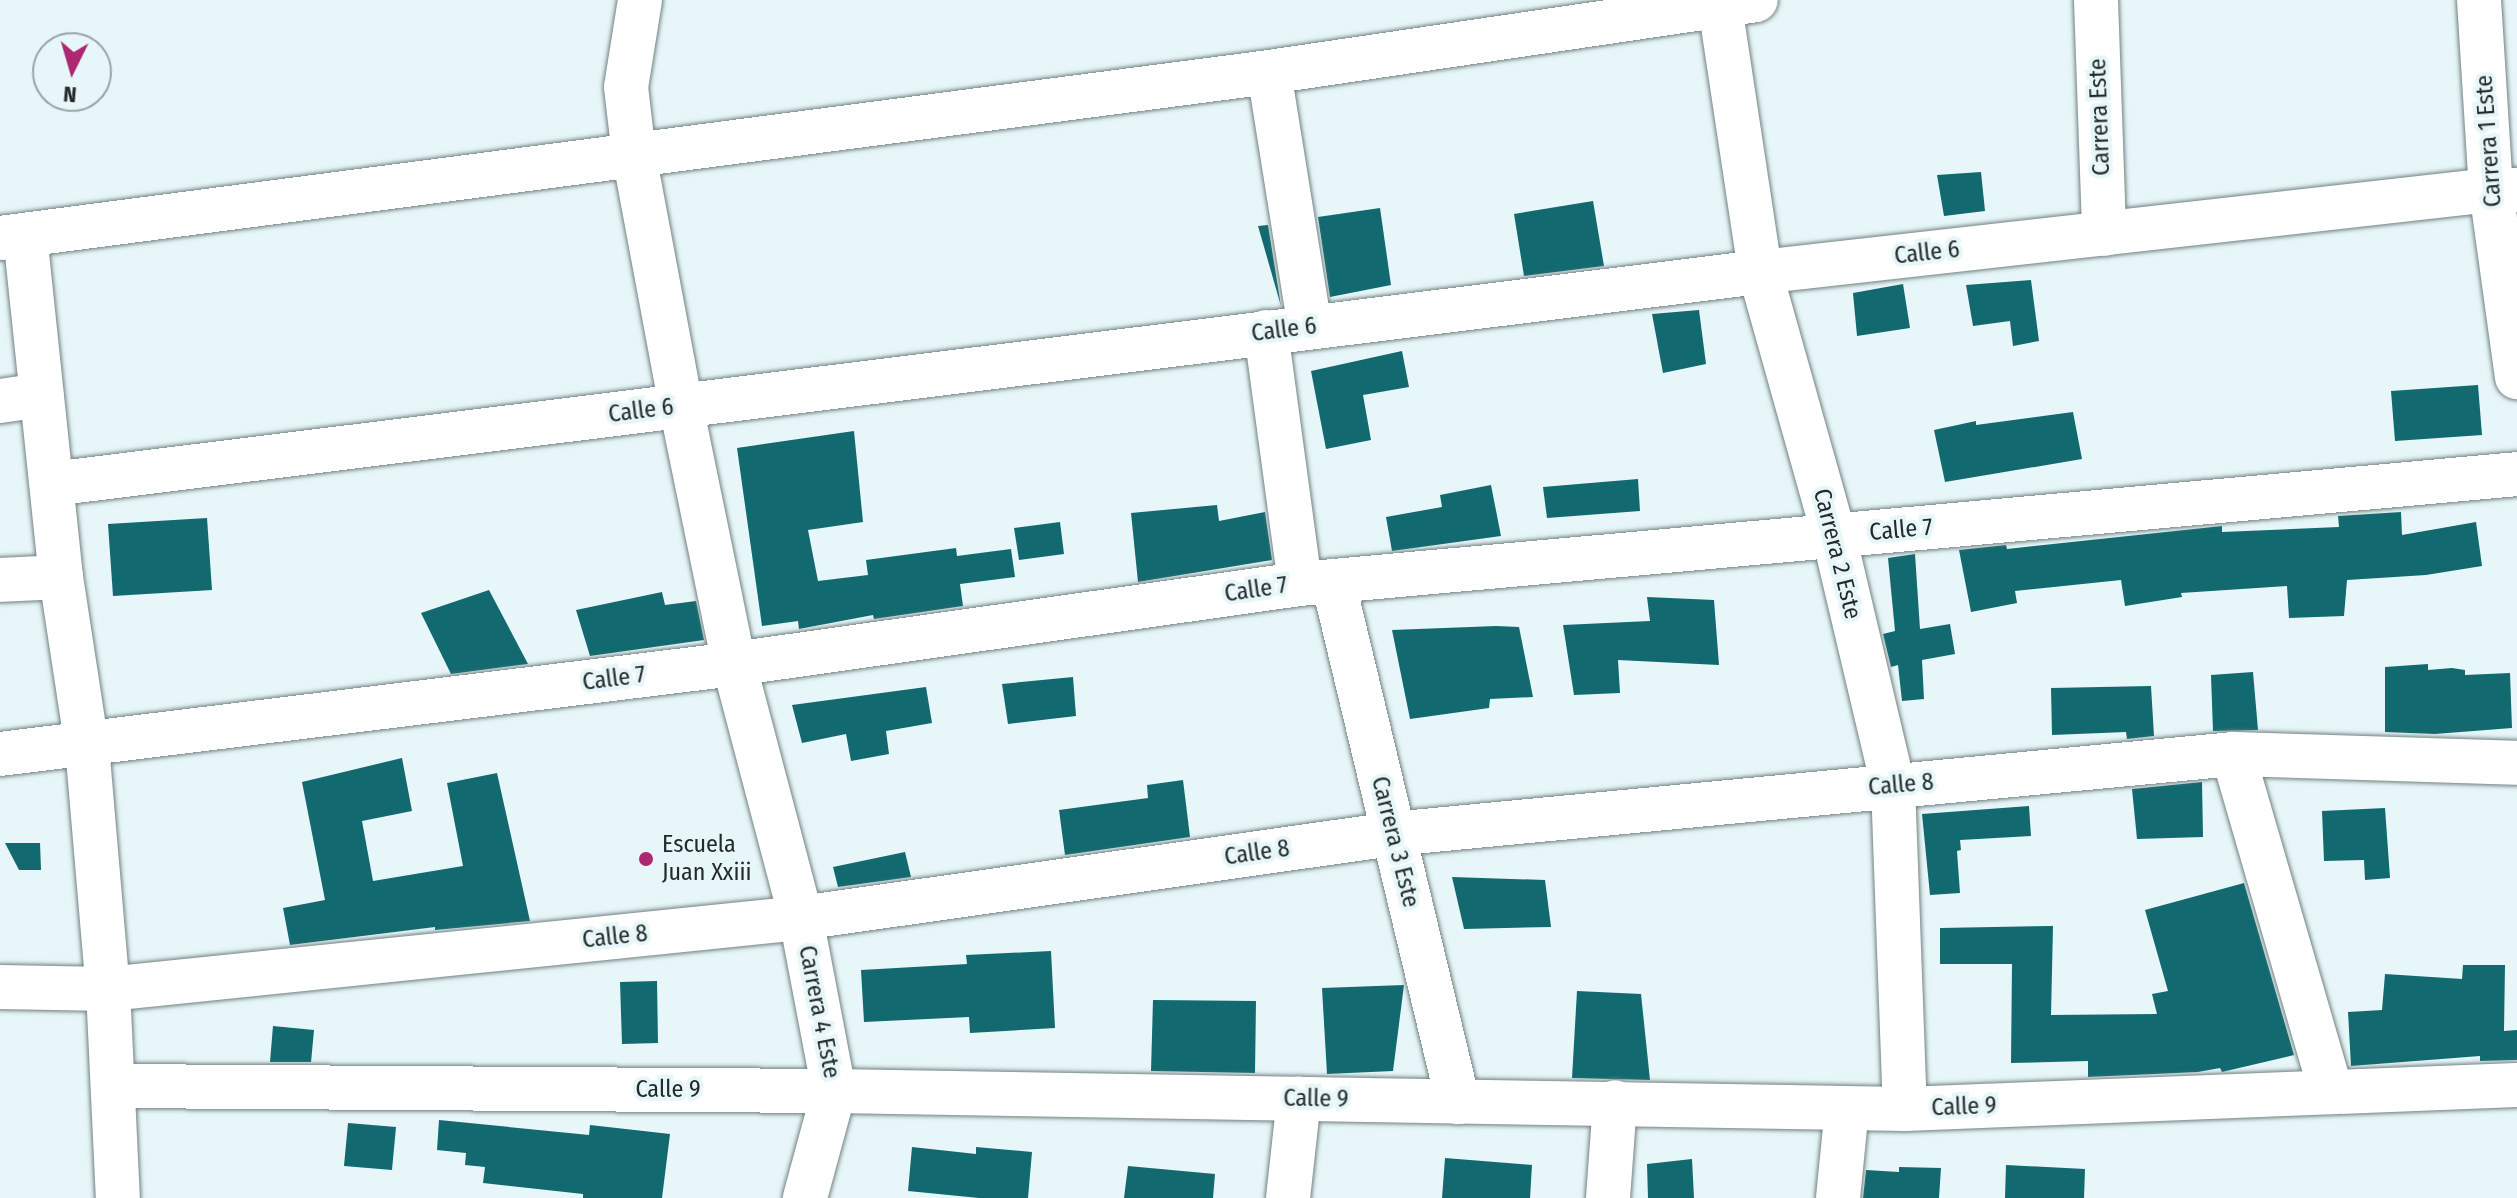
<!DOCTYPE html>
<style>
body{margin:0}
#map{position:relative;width:2517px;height:1198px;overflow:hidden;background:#e7f6f8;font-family:"Fira Sans Condensed",sans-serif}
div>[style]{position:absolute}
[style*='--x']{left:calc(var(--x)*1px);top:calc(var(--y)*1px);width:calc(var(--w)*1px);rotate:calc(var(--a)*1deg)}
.building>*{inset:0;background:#12696f}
.roads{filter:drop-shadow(0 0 2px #728182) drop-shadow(0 0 2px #728182)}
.minor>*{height:44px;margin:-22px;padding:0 22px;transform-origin:22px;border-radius:22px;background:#fff}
.dots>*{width:22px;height:22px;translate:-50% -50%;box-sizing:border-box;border:4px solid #e7f6f8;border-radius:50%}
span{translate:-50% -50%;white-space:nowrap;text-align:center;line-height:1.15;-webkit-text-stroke:8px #e7f6f8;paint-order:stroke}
.street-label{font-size:24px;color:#242a2b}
.poi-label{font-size:24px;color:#242a2b}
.left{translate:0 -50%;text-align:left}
.north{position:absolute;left:32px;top:32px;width:80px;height:80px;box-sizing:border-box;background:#e7f6f8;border:2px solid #99a4a6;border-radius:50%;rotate:185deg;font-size:22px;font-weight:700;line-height:32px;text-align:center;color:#242a2b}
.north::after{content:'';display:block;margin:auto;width:28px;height:36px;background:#ad2870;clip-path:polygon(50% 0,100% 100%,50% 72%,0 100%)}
</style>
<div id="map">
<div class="building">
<i style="clip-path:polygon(1981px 172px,1985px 211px,1944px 216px,1937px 175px)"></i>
<i style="clip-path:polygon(1593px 201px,1604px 266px,1524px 276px,1514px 214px)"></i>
<i style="clip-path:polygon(1380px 208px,1391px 285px,1330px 297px,1318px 217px)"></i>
<i style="clip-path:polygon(1268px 225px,1281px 306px,1258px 226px)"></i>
<i style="clip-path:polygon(2031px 280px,2039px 341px,2013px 346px,2010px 321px,1973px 326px,1966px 285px)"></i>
<i style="clip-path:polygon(1903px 284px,1910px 328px,1857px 336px,1853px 293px)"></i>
<i style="clip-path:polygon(1699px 310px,1706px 364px,1663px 373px,1652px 314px)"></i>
<i style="clip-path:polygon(1402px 351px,1409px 387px,1363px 395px,1371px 440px,1326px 449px,1311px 371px)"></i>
<i style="clip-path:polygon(2478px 385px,2482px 435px,2395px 441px,2391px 391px)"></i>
<i style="clip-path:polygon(2073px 412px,2082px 459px,1945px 482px,1934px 430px,1976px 421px,1976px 425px)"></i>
<i style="clip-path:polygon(854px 431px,863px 522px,808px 530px,818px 581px,868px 575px,866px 560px,956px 548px,957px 556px,1011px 549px,1015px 577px,960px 584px,963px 606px,874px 619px,873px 615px,799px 629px,798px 621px,762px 626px,737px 448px)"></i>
<i style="clip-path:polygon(1638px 479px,1640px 511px,1547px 518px,1543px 487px)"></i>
<i style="clip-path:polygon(1491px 485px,1501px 536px,1392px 551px,1386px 517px,1442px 507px,1440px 495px)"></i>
<i style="clip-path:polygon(1217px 505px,1219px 521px,1265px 512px,1272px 560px,1138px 582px,1131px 513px)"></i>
<i style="clip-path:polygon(2401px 512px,2402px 535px,2476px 522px,2482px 566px,2426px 575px,2347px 580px,2344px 616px,2289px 618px,2287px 586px,2181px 593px,2182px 597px,2125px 606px,2121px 580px,2015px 591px,2017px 603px,1971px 612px,1959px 550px,2006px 545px,2007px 549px,2222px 526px,2222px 532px,2339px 527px,2338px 516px)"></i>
<i style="clip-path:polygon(207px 518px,212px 590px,113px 596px,108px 524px)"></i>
<i style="clip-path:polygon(1060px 522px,1064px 554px,1019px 560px,1014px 528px)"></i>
<i style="clip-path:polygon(1915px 554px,1920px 629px,1950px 624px,1955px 654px,1922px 660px,1924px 699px,1902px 701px,1898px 665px,1891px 667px,1883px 634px,1895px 631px,1888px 558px)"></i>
<i style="clip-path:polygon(489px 590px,528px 664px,451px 674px,421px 613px)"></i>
<i style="clip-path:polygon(662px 592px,665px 605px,696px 601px,704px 640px,590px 656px,576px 610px)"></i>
<i style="clip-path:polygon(1647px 597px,1714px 600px,1719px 665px,1618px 660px,1620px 693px,1574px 695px,1563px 625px,1650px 621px)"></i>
<i style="clip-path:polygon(1496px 626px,1519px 627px,1533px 697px,1490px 699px,1489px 708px,1410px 719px,1392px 630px)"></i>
<i style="clip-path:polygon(2428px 664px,2428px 670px,2452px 668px,2465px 670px,2465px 675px,2510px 673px,2512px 728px,2435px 734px,2385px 732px,2385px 667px)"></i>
<i style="clip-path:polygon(2253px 672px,2258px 730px,2213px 731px,2211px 675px)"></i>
<i style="clip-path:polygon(1073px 677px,1076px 716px,1008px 724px,1002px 684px)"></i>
<i style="clip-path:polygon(2151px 686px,2154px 736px,2127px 739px,2126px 732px,2052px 735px,2051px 688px)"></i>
<i style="clip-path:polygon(926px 687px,932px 723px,886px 731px,889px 754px,851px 761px,846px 734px,802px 743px,792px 705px)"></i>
<i style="clip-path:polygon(402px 758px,412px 811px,362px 821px,373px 881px,463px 866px,447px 783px,497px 773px,530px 921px,435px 930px,435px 927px,290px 945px,283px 908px,325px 900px,302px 782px)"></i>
<i style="clip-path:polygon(1183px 780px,1190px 837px,1065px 855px,1059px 810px,1148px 798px,1147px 785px)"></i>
<i style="clip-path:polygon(2202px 782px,2203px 837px,2137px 839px,2132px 789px)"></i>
<i style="clip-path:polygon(2029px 806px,2031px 836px,1960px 840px,1961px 850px,1957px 851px,1960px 893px,1930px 895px,1922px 814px)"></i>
<i style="clip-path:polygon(2385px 808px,2390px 878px,2365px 880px,2364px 860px,2324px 861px,2322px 811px)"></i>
<i style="clip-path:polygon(5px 843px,40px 843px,41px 870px,19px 870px)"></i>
<i style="clip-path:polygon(905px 852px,911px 877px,838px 887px,833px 867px)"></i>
<i style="clip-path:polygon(1452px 877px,1545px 880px,1551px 927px,1464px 929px)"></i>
<i style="clip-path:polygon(2244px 883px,2294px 1055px,2222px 1072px,2220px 1068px,2198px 1072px,2088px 1077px,2088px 1061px,2011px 1063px,2012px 964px,1940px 964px,1940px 928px,2053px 926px,2051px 1015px,2157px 1014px,2152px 994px,2168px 991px,2145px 910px)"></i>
<i style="clip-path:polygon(1051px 951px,1055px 1028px,970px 1033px,969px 1017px,864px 1022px,861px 970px,967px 964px,966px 955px)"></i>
<i style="clip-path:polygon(2463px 965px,2505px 965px,2504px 1031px,2517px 1030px,2517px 1060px,2480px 1061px,2480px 1056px,2351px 1066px,2348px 1012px,2382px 1010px,2385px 974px,2462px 979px)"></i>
<i style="clip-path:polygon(657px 981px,658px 1043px,622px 1044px,620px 982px)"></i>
<i style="clip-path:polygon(1404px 985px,1393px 1071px,1327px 1074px,1322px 988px)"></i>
<i style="clip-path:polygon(1577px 991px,1641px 994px,1650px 1080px,1572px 1078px)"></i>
<i style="clip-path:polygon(1153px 1000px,1256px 1001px,1255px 1073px,1151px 1071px)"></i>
<i style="clip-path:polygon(273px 1026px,314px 1030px,311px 1062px,270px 1062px)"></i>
<i style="clip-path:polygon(439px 1120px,589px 1135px,590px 1125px,670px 1134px,662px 1198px,583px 1198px,583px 1194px,483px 1183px,485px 1167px,465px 1165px,466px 1153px,437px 1150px)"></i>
<i style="clip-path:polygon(348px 1123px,396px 1127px,392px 1170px,344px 1166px)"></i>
<i style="clip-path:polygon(912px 1147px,976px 1154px,976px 1147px,1032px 1152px,1028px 1198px,979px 1198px,908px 1191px)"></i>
<i style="clip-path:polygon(1445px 1158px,1532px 1165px,1530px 1198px,1442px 1198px)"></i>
<i style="clip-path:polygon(1692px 1159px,1694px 1198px,1648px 1198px,1647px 1164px)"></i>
<i style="clip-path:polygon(2006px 1165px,2085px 1169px,2084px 1198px,2005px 1198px)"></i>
<i style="clip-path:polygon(1128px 1166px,1215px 1174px,1213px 1198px,1124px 1198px)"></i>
<i style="clip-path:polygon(1899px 1167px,1941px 1168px,1939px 1198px,1863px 1198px,1866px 1170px,1899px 1172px)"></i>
</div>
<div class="roads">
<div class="minor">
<i style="--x:640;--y:0;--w:88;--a:99.1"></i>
<i style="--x:626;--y:87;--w:68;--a:83.3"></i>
<i style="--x:634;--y:155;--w:255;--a:79.4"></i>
<i style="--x:681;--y:406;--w:263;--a:78.4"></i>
<i style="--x:734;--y:664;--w:263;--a:75.2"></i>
<i style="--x:801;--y:918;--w:176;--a:79.2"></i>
<i style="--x:834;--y:1091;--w:111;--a:105.2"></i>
<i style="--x:2096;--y:0;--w:234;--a:88"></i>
<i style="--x:2479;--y:0;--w:190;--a:86.4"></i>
<i style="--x:2491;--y:190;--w:189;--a:82.1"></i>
<i style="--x:1720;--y:6;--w:269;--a:81.4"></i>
<i style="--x:1760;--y:272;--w:274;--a:74.3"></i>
<i style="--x:1834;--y:536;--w:256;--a:76.7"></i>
<i style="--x:1893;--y:785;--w:324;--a:87.9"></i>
<i style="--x:1269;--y:72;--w:258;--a:80.9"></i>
<i style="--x:25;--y:235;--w:344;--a:84"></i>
<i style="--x:61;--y:577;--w:171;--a:81.3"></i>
<i style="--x:87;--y:746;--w:244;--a:85.1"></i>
<i style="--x:108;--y:989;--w:209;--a:87.3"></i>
<i style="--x:0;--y:238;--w:1280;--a:-7.45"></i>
<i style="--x:1269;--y:72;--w:492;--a:-8.4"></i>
<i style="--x:1266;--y:332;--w:254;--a:82.3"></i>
<i style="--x:0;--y:401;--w:42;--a:-8.1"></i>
<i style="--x:52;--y:484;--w:1721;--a:-7.08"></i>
<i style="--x:1760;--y:272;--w:736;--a:-6.4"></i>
<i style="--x:2491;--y:190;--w:26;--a:0"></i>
<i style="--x:0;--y:580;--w:61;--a:-2.8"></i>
<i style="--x:1333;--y:581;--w:536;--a:76.51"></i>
<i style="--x:0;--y:754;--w:739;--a:-6.99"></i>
<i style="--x:734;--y:664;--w:572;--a:-8.05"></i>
<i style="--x:1300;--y:584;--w:1222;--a:-5.16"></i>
<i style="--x:2233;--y:754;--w:352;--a:73.8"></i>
<i style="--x:0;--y:987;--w:108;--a:1.1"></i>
<i style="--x:108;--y:989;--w:697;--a:-5.85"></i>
<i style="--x:801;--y:918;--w:597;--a:-8.09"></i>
<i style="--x:1392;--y:834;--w:845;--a:-5.43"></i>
<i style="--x:2233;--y:754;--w:284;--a:1.8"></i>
<i style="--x:114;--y:1086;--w:720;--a:0.4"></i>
<i style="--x:834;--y:1091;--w:1071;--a:0.96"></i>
<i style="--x:1905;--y:1109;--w:612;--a:-2.25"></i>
<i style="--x:1288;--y:1198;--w:100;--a:-83.7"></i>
<i style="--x:1608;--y:1198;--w:96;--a:-85.8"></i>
<i style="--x:1838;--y:1198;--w:90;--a:-84.3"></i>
</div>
</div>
<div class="dots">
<i style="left:646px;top:859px;background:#ad2870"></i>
</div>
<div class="street-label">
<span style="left:2100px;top:117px;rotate:-92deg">Carrera Este</span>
<span style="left:2489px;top:141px;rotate:-94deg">Carrera 1 Este</span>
<span style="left:1927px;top:253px;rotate:-6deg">Calle 6</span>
<span style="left:1284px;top:330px;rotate:-7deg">Calle 6</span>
<span style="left:641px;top:411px;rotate:-7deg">Calle 6</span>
<span style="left:1901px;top:530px;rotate:-5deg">Calle 7</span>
<span style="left:1837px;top:554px;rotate:76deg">Carrera 2 Este</span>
<span style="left:1256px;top:590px;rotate:-8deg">Calle 7</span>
<span style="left:614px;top:679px;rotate:-7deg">Calle 7</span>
<span style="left:1901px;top:785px;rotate:-5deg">Calle 8</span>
<span style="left:1395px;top:842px;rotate:76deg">Carrera 3 Este</span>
<span style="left:1257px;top:853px;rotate:-8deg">Calle 8</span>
<span style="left:615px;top:937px;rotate:-6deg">Calle 8</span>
<span style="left:819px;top:1012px;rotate:79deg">Carrera 4 Este</span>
<span style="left:668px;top:1090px">Calle 9</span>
<span style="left:1316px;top:1099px;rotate:1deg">Calle 9</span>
<span style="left:1964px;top:1107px;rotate:-2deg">Calle 9</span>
</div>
<div class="poi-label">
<span class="left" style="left:662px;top:859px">Escuela<br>Juan Xxiii</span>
</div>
<div class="north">N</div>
</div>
